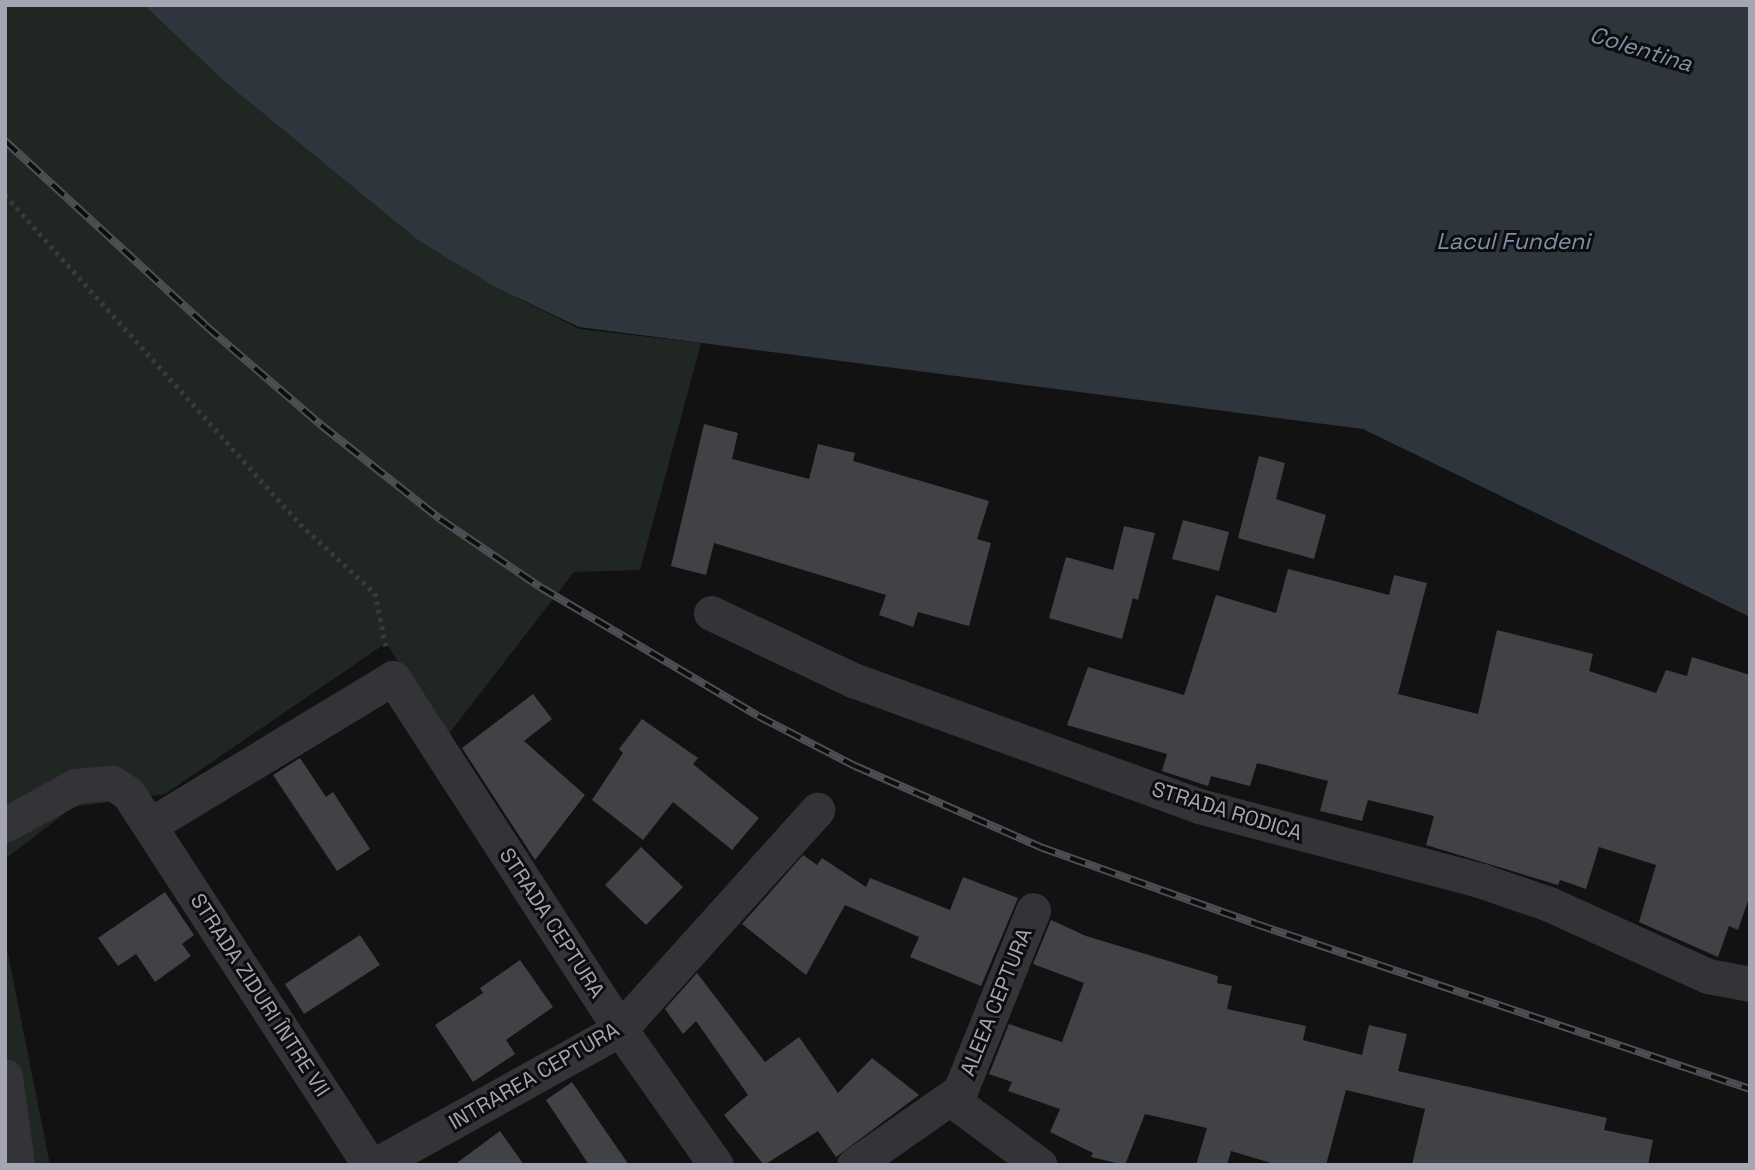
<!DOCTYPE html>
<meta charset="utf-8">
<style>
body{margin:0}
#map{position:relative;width:1755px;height:1170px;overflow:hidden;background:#121213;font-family:"Space Grotesk",sans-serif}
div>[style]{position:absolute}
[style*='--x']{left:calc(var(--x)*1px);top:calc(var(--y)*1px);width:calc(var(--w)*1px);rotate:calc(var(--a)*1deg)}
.green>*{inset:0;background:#202722}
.water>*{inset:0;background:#2e353d}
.building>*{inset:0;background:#414246}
.path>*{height:4.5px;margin-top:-2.25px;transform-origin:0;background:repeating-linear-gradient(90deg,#393a3f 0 3.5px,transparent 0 8.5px)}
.minor>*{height:35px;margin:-17.5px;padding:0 17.5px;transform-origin:17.5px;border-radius:17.5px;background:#333338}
.rail>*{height:8px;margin-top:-4px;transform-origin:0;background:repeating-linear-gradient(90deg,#0d0d0e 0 16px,#4e4f55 0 32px);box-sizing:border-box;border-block:2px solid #4e4f55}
span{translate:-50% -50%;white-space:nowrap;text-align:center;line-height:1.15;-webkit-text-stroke:6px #0d0d0e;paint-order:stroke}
.street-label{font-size:21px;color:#a4a7b3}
.water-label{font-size:23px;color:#7d91ac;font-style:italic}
.frame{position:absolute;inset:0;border:7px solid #a4a7b3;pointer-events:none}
</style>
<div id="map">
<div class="green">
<i style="clip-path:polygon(5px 5px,144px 5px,226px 83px,419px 241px,495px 287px,580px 329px,701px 343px,640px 570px,574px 572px,447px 736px,386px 643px,165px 794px,73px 807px,5px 859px)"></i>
<i style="clip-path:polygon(5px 939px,50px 1165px,5px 1165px)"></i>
</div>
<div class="water">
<i style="clip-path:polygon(144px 5px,1750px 5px,1750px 617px,1363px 429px,579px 327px,495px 287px,419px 241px,226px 83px)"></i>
</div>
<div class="building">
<i style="clip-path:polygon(704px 424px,738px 433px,732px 459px,809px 479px,818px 444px,855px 453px,853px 461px,989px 501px,977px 539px,991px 543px,969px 626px,918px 612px,913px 627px,879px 615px,886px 595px,714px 543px,706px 575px,671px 566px)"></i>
<i style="clip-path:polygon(1259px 456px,1285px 463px,1276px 499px,1326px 515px,1314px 559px,1238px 538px)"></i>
<i style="clip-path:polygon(1183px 520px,1229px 532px,1219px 571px,1172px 559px)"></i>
<i style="clip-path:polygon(1124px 526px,1155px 533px,1138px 600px,1133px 598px,1122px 639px,1049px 618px,1066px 557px,1113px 570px)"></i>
<i style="clip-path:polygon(1288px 569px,1389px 595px,1394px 575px,1427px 583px,1398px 694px,1478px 714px,1497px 630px,1593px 654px,1589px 671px,1656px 693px,1666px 670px,1687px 676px,1692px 657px,1750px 675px,1750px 895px,1738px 930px,1729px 926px,1718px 957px,1639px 922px,1656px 865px,1599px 847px,1586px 889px,1560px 880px,1558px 885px,1426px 845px,1434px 816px,1368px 800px,1362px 821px,1320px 811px,1328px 781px,1257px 763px,1250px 786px,1211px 776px,1208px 786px,1162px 771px,1167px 754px,1067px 725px,1088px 667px,1184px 695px,1216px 595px,1276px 613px)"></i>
<i style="clip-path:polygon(533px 694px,552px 719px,524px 741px,585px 795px,535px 860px,462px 748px)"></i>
<i style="clip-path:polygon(642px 719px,698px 758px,693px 764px,759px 818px,732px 850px,673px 802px,643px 840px,592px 800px,623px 753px,619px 749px)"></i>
<i style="clip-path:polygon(300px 758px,326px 797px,333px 792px,370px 849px,337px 871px,273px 775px)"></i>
<i style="clip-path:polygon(641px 847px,683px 887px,646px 925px,605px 885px)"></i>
<i style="clip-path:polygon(803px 855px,817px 865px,822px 858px,866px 887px,870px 878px,950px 910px,963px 877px,1018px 898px,981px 986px,910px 957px,919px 937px,845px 905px,806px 975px,742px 924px)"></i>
<i style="clip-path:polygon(165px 892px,194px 935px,182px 944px,191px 956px,155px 982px,136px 954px,118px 966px,98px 938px)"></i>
<i style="clip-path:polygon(1051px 920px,1086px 936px,1218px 976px,1217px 983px,1232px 986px,1227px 1009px,1306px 1026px,1303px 1040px,1362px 1055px,1369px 1025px,1407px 1034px,1398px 1071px,1607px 1118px,1604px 1130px,1653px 1140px,1648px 1165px,1412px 1165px,1425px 1109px,1346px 1090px,1326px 1165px,1278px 1165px,1231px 1151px,1227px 1165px,1196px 1165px,1207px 1128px,1145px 1114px,1125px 1165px,1091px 1157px,1093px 1153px,1050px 1132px,1060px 1109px,1008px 1091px,1012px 1082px,989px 1074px,1009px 1024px,1062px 1042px,1084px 983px,1033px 964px)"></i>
<i style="clip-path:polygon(360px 935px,380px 965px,304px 1014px,285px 984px)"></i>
<i style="clip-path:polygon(520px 960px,553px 1007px,506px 1040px,515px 1054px,473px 1082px,435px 1025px,483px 993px,480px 988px)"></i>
<i style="clip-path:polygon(697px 973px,765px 1062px,799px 1037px,838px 1093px,872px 1058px,919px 1095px,836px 1157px,818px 1131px,764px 1165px,724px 1115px,748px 1095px,696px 1021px,683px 1034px,665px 1009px)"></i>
<i style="clip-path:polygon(572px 1082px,629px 1165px,589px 1165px,546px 1100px)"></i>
<i style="clip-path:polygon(500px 1131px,524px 1165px,454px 1165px)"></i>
</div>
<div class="path">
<i style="--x:5;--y:195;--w:442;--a:48.1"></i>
<i style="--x:300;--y:524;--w:102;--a:42.6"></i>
<i style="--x:375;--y:593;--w:54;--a:78.3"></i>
</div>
<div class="minor">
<i style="--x:711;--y:613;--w:157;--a:25.3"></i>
<i style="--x:853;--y:680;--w:368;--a:20"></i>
<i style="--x:1199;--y:806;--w:293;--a:14.8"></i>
<i style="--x:1482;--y:881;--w:71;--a:18.9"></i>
<i style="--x:1549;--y:904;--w:175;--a:24.4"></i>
<i style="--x:1708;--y:976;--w:43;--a:10.8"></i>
<i style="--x:5;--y:825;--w:80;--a:-29.1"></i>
<i style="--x:75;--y:786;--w:37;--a:-5"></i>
<i style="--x:112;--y:783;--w:19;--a:32"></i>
<i style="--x:128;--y:793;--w:444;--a:57"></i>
<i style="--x:150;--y:825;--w:284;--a:-31.2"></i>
<i style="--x:393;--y:678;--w:418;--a:57.1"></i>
<i style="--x:620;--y:1029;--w:166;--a:54.8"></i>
<i style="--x:5;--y:1076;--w:90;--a:82.3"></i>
<i style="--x:952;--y:1100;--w:109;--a:36.5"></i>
<i style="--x:375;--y:1165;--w:280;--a:-29"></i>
<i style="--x:620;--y:1029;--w:295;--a:-48"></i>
<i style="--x:854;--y:1165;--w:129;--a:-34.9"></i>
<i style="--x:960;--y:1091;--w:195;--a:-68"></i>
</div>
<div class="rail">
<i style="--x:5;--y:141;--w:273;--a:42.6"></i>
<i style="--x:206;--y:326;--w:152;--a:40.7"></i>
<i style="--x:321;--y:425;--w:152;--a:38.3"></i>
<i style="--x:440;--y:519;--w:121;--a:34.2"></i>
<i style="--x:540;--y:587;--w:253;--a:30.6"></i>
<i style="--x:758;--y:716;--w:109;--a:27.3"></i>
<i style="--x:855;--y:766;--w:202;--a:23.6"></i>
<i style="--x:1040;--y:847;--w:229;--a:19.6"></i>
<i style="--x:1256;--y:924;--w:521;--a:18.47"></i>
</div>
<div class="street-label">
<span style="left:1227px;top:811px;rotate:17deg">STRADA RODICA</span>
<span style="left:552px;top:923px;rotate:57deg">STRADA CEPTURA</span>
<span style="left:260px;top:995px;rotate:57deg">STRADA ZIDURI ÎNTRE VII</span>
<span style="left:996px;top:1002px;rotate:-68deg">ALEEA CEPTURA</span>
<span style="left:534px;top:1076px;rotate:-30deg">INTRAREA CEPTURA</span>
</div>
<div class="water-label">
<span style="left:1641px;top:49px;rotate:17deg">Colentina</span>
<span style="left:1513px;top:241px">Lacul Fundeni</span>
</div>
<div class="frame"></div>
</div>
